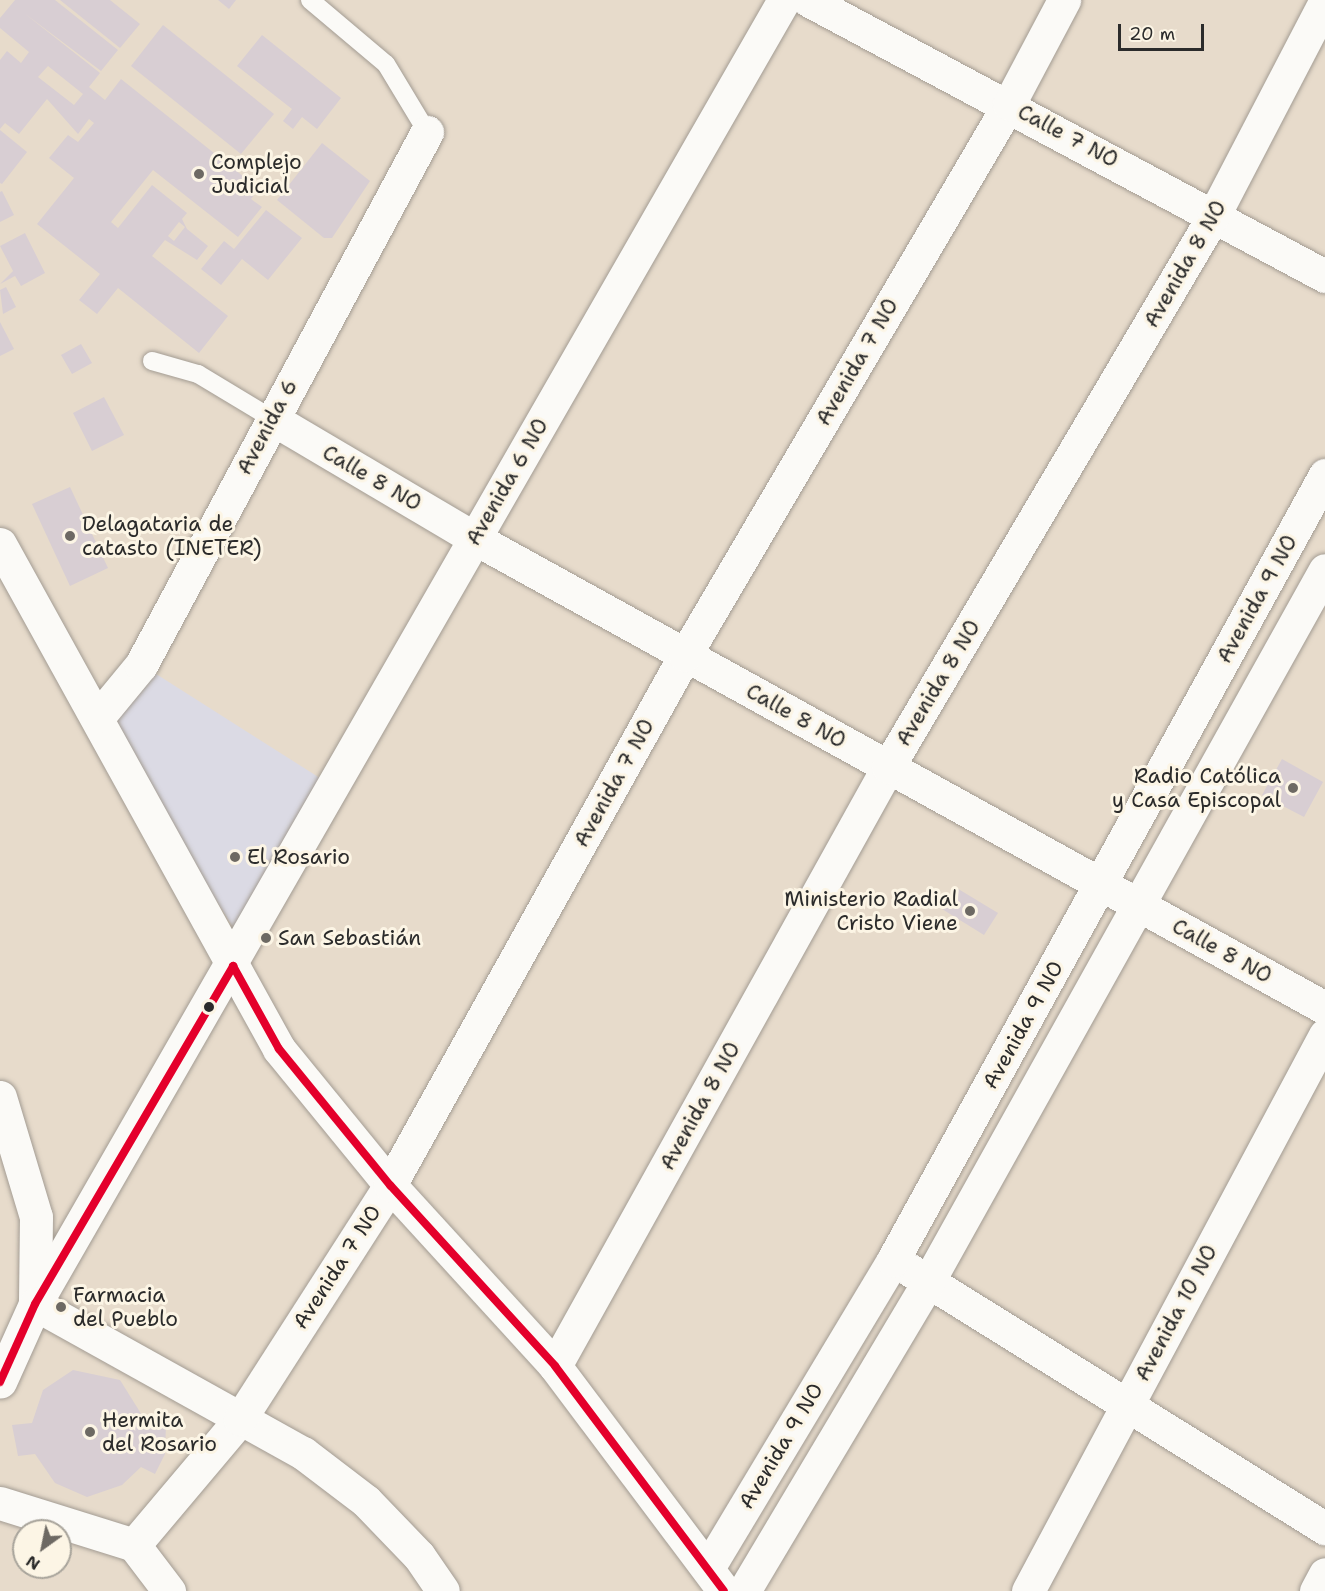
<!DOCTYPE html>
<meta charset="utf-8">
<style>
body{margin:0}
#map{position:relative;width:1325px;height:1591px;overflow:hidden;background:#e7dbcb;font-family:"Shantell Sans",sans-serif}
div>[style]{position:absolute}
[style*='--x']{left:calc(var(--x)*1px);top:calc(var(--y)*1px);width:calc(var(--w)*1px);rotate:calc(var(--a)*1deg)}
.built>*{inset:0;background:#dbdae4}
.building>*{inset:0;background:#d8ced3}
.roads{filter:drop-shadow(0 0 2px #a39c93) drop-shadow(0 0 2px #a39c93)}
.lane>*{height:18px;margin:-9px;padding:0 9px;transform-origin:9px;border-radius:9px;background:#fbfaf7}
.street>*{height:33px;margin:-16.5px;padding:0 16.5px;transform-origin:16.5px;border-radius:16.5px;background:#fbfaf7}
.bus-1>*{height:8px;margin:-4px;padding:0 4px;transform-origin:4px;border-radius:4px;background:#e4002b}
.dots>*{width:16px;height:16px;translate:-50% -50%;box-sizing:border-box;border:3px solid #fcf5e5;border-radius:50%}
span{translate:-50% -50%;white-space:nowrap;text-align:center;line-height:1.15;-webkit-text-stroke:6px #fcf5e5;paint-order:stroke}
.street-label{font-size:21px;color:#2b2b2b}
.poi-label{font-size:21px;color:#2b2b2b}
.left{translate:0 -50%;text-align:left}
.right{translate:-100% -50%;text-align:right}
.north{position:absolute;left:12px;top:1519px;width:60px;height:60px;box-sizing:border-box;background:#fcf5e5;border:2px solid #a8a49b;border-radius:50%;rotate:213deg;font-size:16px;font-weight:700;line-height:24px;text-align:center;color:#2b2b2b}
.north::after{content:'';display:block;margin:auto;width:21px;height:27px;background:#6d6963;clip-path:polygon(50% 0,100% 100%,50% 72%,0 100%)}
.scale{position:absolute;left:1118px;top:24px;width:86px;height:27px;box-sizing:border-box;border:3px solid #2b2b2b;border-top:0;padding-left:8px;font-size:18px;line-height:21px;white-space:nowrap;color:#2b2b2b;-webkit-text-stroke:4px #fcf5e5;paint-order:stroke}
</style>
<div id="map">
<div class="built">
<i style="clip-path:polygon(142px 665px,323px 780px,238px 935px,99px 715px)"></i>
</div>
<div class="building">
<i style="clip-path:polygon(evenodd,15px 0,55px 0,118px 50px,101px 71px,24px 13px,100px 73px,89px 87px,105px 100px,121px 79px,259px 189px,251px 199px,262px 207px,238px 237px,153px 170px,111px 222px,118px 228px,152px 185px,187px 213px,182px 219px,187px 229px,208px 246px,197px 260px,165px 240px,152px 256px,228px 316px,199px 353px,118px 288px,97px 314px,79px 300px,100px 274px,37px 224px,74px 178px,49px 158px,68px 135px,78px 142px,94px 123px,89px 119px,78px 134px,47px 99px,19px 134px,5px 123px,0 129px,0 60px,7px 51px,21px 63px,29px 52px,0 28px,0 18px,15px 0,48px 66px,83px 94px,74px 105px,38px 77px,48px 66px,15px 0,179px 222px,185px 227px,174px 241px,168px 236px,179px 222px)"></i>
<i style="clip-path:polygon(60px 0,110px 0,140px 24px,120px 48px)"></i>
<i style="clip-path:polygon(218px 0,236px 0,229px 9px)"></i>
<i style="clip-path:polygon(163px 25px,274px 114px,241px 154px,131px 66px)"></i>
<i style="clip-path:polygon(262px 35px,341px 98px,317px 129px,302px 117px,293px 129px,283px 121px,292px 109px,237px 66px)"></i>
<i style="clip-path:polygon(0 130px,27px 152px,2px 184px,0 183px)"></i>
<i style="clip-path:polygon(322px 143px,370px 181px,332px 238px,324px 238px,277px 200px)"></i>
<i style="clip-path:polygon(2px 191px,14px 215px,0 222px,0 192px)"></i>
<i style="clip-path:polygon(266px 210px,302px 238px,268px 280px,242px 259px,221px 285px,201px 269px,224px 241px,234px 249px)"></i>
<i style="clip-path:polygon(25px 233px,45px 273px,21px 286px,15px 276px,0 284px,13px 271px,0 246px)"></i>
<i style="clip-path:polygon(6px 287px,16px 307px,3px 314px,0 290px)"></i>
<i style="clip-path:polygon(0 322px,14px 349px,0 356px)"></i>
<i style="clip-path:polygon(81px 344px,92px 363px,72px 374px,61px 355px)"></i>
<i style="clip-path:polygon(104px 397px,124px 435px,92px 451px,73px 413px)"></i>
<i style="clip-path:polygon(70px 487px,108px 568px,70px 586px,32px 504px)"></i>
<i style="clip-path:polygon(1282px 759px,1323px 782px,1304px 817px,1262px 795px)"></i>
<i style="clip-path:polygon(955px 887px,998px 913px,984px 935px,942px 909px)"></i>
<i style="clip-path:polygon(73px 1370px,120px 1380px,145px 1420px,166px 1424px,165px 1454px,155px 1474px,141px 1467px,122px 1485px,87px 1497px,55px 1483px,35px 1454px,18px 1456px,12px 1425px,32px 1423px,43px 1390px)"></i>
</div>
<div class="roads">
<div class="lane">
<i style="--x:310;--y:0;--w:99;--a:40.1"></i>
<i style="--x:386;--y:64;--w:79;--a:58.9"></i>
<i style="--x:152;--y:361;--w:48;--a:15.8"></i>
<i style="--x:198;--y:374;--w:85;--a:31.1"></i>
</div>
<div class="street">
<i style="--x:808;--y:0;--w:586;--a:28.1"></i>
<i style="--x:271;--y:418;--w:236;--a:30.6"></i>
<i style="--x:474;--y:538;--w:972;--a:28.91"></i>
<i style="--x:0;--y:544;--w:577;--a:61.08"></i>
<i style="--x:279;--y:1049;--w:176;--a:50.8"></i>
<i style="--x:390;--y:1185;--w:245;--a:47.6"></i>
<i style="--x:555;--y:1366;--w:281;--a:53.1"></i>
<i style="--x:99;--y:716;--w:66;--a:-50.5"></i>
<i style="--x:141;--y:665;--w:605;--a:-61.78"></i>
<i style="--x:0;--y:1097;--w:125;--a:73.3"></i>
<i style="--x:36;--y:1217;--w:87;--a:90.7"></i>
<i style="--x:35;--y:1304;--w:85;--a:114.2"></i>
<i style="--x:910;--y:1270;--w:489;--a:31.9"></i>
<i style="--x:35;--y:1304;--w:1504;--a:-60.13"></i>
<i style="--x:35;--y:1304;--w:307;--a:29.1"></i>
<i style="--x:303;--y:1453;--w:79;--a:37.3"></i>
<i style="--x:366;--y:1501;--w:76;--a:46.1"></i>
<i style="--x:419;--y:1556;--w:42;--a:55.6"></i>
<i style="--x:555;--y:1366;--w:685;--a:-60.93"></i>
<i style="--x:888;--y:767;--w:641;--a:-59.43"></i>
<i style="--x:1214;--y:215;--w:240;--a:-62.5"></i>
<i style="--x:0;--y:1503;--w:140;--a:17.4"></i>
<i style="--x:134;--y:1545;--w:58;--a:52.7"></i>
<i style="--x:134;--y:1545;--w:165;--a:-49.9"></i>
<i style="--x:240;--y:1419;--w:278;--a:-57.3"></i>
<i style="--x:390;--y:1185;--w:607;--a:-60.9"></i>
<i style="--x:685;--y:655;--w:639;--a:-59.54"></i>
<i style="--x:1009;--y:104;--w:118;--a:-62.1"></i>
<i style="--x:708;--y:1568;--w:359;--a:-59"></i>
<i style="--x:893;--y:1260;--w:896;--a:-61.18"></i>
<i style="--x:744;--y:1591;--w:360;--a:-59.2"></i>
<i style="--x:928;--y:1282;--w:815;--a:-60.86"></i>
<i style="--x:1028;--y:1591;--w:630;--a:-61.89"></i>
<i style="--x:1316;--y:1591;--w:19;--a:-62"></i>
</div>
</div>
<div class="bus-1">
<i style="--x:233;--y:966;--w:95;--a:61"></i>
<i style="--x:279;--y:1049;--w:176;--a:50.8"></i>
<i style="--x:390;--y:1185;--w:245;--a:47.6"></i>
<i style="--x:555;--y:1366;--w:281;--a:53.1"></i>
<i style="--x:0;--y:1382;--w:85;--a:-65.8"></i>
<i style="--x:35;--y:1304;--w:392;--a:-59.6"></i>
</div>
<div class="dots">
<i style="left:199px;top:174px;background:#6d6963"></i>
<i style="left:70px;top:536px;background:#6d6963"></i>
<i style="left:1293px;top:788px;background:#6d6963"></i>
<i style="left:235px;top:857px;background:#6d6963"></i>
<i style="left:970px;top:911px;background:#6d6963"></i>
<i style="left:266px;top:938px;background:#6d6963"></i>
<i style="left:209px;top:1007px;background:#2b2b2b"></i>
<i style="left:61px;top:1307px;background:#6d6963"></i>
<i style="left:90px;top:1432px;background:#6d6963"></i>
</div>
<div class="street-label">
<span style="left:1068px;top:136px;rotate:28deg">Calle 7 NO</span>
<span style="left:1185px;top:264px;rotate:-60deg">Avenida 8 NO</span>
<span style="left:857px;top:362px;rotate:-60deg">Avenida 7 NO</span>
<span style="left:267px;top:427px;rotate:-62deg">Avenida 6</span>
<span style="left:372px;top:478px;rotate:30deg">Calle 8 NO</span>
<span style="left:507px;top:482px;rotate:-60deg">Avenida 6 NO</span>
<span style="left:1257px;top:599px;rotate:-61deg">Avenida 9 NO</span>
<span style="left:938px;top:683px;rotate:-59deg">Avenida 8 NO</span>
<span style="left:796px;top:716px;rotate:29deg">Calle 8 NO</span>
<span style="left:614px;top:783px;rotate:-61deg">Avenida 7 NO</span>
<span style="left:1222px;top:951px;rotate:29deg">Calle 8 NO</span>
<span style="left:1023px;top:1025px;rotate:-61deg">Avenida 9 NO</span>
<span style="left:700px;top:1106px;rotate:-61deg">Avenida 8 NO</span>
<span style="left:337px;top:1267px;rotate:-57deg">Avenida 7 NO</span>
<span style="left:1176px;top:1313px;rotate:-62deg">Avenida 10 NO</span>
<span style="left:781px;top:1446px;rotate:-59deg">Avenida 9 NO</span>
</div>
<div class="poi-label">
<span class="left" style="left:211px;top:174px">Complejo<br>Judicial</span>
<span class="left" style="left:82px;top:536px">Delagataria de<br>catasto (INETER)</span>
<span class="right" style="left:1281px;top:788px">Radio Católica<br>y Casa Episcopal</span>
<span class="left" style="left:247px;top:857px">El Rosario</span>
<span class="right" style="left:958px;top:911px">Ministerio Radial<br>Cristo Viene</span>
<span class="left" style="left:278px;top:938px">San Sebastián</span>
<span class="left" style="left:73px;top:1307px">Farmacia<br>del Pueblo</span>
<span class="left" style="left:102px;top:1432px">Hermita<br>del Rosario</span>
</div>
<div class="north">N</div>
<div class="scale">20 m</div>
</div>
